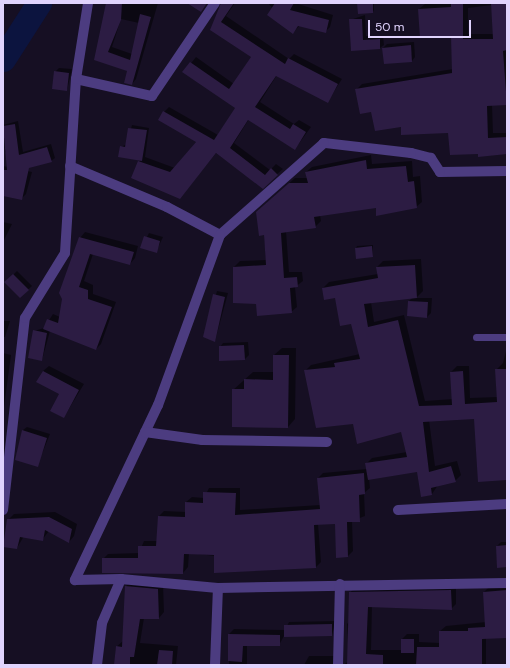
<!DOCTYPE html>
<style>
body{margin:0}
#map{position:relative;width:510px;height:668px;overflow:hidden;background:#160f23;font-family:"DM Sans",sans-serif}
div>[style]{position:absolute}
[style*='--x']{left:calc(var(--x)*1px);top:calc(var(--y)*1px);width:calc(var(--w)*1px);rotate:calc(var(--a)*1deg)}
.shadow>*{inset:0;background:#0007}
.river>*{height:25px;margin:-12.5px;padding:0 12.5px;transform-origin:12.5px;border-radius:12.5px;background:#0c143f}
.building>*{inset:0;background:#2c1c43}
.lane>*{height:7px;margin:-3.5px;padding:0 3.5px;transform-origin:3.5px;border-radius:3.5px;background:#4c3c80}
.street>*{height:10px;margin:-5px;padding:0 5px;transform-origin:5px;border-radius:5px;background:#4c3c80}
span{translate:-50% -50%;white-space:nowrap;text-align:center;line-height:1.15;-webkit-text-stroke:3px #160f23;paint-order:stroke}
.frame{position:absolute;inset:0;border:4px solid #e0d3fd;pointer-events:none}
.scale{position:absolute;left:368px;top:20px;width:103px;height:18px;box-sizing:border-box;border:2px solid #e0d3fd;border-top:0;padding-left:5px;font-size:12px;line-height:14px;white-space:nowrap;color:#e0d3fd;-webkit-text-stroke:3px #160f23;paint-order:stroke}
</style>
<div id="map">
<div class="shadow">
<i style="clip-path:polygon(evenodd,107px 3px,158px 3px,136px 79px,132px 84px,128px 71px,95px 59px,107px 3px,121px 19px,139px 23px,132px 54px,112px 47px,121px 19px)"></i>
<i style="clip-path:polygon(222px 3px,235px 3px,226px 16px,289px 59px,294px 54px,342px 79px,328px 101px,277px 75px,260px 102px,294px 124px,299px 120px,311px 127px,295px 149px,249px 119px,234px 143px,270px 170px,276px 164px,283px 169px,262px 187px,216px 153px,180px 198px,139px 162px,141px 159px,121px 147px,127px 144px,132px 125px,149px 128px,145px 157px,175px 168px,197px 141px,164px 112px,169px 107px,218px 135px,236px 108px,184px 72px,196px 57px,234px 84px,252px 57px,211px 29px)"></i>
<i style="clip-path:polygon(268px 3px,295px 3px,333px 15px,330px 27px,325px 32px,300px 25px,293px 33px)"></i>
<i style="clip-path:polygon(358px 3px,374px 3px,374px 10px,373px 12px)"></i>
<i style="clip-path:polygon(evenodd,507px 3px,507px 104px,492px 105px,493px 133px,507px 133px,507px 153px,479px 153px,449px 132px,402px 125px,372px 111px,356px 90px,362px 84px,453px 69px,452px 35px,419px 9px,425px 4px,507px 3px,492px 5px,494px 34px,468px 34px,468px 8px,492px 5px)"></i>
<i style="clip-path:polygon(365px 15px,366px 36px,383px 36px,384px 45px,380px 48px,351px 50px,350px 20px)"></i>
<i style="clip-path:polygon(414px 42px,415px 57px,412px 61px,383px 48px,387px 44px)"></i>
<i style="clip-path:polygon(59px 68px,72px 69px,67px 90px,55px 72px)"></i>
<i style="clip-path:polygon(18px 121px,23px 152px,51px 144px,55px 158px,51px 161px,5px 152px,3px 125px)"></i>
<i style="clip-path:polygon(371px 155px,372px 164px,412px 161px,413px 177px,420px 176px,422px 202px,416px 207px,377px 207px,320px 215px,321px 221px,315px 227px,286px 231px,289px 272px,302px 272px,303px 281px,295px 287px,297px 307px,291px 312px,257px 303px,234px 302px,234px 267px,240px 261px,266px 260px,262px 207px,295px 178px,307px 178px,306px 172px,312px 167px)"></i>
<i style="clip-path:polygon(3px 166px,32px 172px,26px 194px,21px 199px,3px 195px)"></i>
<i style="clip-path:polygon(3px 222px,12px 224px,4px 240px,3px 240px)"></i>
<i style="clip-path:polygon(85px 232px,138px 246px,135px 258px,130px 264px,93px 254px,84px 281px,93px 285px,93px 294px,116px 302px,101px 344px,96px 349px,50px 331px,42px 360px,34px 331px,44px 328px,53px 314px,60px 317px,80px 238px)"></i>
<i style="clip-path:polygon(149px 233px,163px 237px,156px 252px,142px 247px)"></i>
<i style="clip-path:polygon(373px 245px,373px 256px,356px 248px,357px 246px)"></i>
<i style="clip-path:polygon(421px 259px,423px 291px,416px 298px,432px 298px,431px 313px,427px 317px,409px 301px,413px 297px,371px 302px,374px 322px,404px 315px,425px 401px,453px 399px,451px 372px,457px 366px,469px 366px,470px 398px,497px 397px,496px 370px,503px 363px,507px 347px,507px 479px,475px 418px,429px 420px,435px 466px,457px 461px,461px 475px,455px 481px,438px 485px,432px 494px,422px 496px,418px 471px,369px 478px,370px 488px,364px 493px,365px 516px,352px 521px,353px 551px,348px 556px,336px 523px,318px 524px,321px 562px,316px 567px,189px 553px,188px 567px,183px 573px,103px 572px,103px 559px,108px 554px,139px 553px,144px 541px,157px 541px,159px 516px,164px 511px,186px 512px,186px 502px,192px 497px,204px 498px,209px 488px,240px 488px,240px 510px,320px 505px,318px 478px,323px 473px,367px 469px,366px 464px,372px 458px,407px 452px,402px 431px,353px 423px,305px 371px,311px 365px,360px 354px,352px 323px,335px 297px,323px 288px,329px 282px,378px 274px,377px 267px,383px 261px)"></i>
<i style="clip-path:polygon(17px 271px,32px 286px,20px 297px,6px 282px)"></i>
<i style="clip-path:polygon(217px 291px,228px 293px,215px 341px,205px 336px)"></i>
<i style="clip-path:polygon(3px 321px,10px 321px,5px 337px,3px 337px)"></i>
<i style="clip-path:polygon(248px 342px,249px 355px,245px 359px,220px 347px,223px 343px)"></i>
<i style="clip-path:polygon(282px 348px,296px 348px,295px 419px,288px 427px,233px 390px,253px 372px,274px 372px,274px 355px)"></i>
<i style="clip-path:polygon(3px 353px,11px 355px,3px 414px)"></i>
<i style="clip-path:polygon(49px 366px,84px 384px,64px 417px,60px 394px,43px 371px)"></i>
<i style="clip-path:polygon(27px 427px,50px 434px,37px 466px,23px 430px)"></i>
<i style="clip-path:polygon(55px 512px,77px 524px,74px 536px,69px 542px,49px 531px,42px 540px,24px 536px,17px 548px,8px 520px,14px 514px)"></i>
<i style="clip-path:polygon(501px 542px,507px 542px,507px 566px,497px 546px)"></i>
<i style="clip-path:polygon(132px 581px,163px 584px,164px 612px,159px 618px,144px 618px,140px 643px,178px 646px,176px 665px,115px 665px,116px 647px,123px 641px,126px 586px)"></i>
<i style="clip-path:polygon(456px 586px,456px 604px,451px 609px,372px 606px,371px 650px,402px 650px,402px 639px,407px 634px,419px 634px,419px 642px,440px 643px,440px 631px,446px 626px,486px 622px,484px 592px,489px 587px,507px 586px,507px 637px,486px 638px,486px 665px,343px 665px,349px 661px,347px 624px,351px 620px,350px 593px,355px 587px)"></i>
<i style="clip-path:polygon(336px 621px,332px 635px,284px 636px,279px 645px,247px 645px,247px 665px,229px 665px,229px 634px,234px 629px,285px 630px,289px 622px)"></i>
<i style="clip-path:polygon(309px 656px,337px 656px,339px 665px,304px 665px)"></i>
</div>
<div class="river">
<i style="--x:3;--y:59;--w:67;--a:-57.3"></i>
</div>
<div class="building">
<i style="clip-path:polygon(106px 3px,122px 3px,121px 20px,108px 52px,130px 60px,140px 14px,151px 17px,132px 85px,124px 83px,127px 71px,94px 60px)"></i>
<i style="clip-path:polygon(187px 3px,207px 3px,201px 12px)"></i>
<i style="clip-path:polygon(221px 3px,234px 3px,221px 22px,285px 64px,288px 58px,338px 84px,328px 103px,276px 76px,255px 107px,290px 129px,293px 124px,306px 132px,295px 150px,248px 120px,230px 148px,265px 175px,271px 168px,278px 175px,263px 189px,216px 153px,180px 199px,131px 178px,138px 161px,170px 172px,196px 142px,158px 120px,163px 111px,214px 140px,235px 108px,182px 72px,190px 62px,229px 89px,251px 57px,210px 30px)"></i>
<i style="clip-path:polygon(275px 3px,294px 3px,290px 10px,329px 20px,326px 33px,298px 26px,293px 34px,267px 15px)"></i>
<i style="clip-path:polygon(357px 3px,373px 3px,373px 13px,358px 14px)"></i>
<i style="clip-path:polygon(451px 3px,463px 3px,463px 39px,493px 39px,491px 3px,507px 3px,507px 50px,503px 51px,507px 105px,487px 106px,488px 138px,507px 137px,507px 154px,478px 157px,478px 154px,450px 155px,448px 133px,401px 135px,401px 127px,375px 131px,371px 112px,360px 114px,355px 89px,452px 73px,451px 36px,420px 38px,418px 9px,451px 7px)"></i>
<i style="clip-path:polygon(349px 19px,362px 19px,363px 40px,380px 39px,380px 49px,351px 51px)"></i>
<i style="clip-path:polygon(411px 45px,412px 62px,384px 64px,382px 48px)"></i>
<i style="clip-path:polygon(54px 71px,69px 73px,67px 91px,52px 89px)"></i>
<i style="clip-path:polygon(15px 124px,19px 155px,47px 147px,52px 162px,29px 168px,22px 200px,3px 196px,3px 170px,7px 170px,3px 126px)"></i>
<i style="clip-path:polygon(128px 128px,147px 130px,142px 161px,118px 157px,120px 146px,125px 147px)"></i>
<i style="clip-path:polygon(366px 160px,367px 169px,406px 166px,408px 182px,414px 181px,417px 208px,376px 216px,376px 208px,314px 217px,316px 228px,281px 233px,284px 278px,297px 277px,298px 287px,290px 288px,292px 313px,257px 316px,256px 304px,233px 303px,233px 267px,266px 265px,264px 235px,259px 236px,256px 212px,289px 183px,308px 183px,305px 172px)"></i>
<i style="clip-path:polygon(144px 236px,160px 241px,157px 253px,140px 248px)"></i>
<i style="clip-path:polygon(79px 237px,134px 252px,130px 265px,90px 254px,79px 287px,88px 290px,88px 299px,112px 307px,96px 350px,43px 329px,47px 319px,58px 323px,62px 299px,59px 293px)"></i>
<i style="clip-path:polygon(372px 246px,373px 257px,356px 259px,355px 248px)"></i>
<i style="clip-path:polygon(415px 265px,417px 298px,364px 304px,368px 327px,398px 320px,419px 406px,452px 405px,450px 372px,463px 371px,465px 404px,497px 402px,495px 369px,507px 369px,507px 480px,478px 482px,474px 419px,423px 422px,429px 472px,451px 466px,456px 482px,431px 488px,432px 495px,421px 497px,417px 472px,368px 480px,365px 463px,407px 457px,401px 432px,357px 444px,353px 424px,316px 428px,304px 370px,335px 367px,334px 363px,360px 359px,351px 324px,340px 326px,335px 298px,324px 300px,322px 288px,378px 278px,376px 267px)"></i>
<i style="clip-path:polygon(13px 274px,29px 290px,20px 298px,4px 282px)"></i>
<i style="clip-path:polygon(213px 294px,225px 297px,215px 342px,203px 337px)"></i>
<i style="clip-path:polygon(408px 301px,428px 302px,427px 318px,407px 316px)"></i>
<i style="clip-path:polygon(33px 330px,47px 333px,42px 361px,28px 358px)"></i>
<i style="clip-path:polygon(244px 345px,245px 360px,219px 361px,219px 346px)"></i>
<i style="clip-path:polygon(273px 355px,289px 355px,288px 428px,232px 427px,232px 389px,244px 389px,244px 379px,273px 380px)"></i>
<i style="clip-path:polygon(43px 371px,79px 390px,64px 418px,50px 411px,59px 394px,36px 382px)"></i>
<i style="clip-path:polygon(22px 430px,47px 438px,38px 467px,15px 460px)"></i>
<i style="clip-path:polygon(364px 473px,365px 494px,359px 495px,360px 522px,347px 522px,348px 557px,336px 558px,335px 524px,314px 525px,316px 568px,214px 573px,214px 555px,184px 554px,183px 574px,102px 573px,102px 558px,138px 558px,138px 546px,156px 546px,158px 516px,185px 517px,185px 502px,203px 503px,203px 492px,236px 493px,235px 515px,320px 509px,317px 478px)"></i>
<i style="clip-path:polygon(49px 517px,72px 529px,69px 543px,45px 530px,43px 541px,20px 537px,17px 549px,3px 547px,7px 519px)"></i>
<i style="clip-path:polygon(507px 545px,507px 567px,497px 568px,496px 546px)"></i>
<i style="clip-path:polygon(125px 586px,158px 589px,159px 619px,140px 619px,134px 657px,130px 657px,130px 665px,114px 665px,116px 646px,122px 647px)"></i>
<i style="clip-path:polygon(451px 590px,452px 610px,368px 607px,366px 654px,383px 655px,383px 665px,347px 665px,349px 592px)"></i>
<i style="clip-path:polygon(507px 590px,507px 638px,482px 639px,482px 665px,416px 665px,417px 647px,439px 647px,439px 631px,468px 631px,468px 628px,485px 627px,483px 592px)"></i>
<i style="clip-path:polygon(332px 624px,332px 636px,284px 637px,284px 625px)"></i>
<i style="clip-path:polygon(228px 634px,280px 635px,280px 646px,243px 646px,242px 662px,228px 661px)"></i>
<i style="clip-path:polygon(401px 639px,414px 639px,414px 653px,401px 653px)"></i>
<i style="clip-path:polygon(159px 650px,173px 651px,172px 665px,157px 665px)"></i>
</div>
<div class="lane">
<i style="--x:476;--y:337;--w:31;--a:0"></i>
</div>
<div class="street">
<i style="--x:76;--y:79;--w:78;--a:12.6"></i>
<i style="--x:152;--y:96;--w:112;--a:-55.9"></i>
<i style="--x:70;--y:166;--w:105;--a:22.9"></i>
<i style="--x:167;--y:207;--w:60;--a:27.8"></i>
<i style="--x:507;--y:171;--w:67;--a:179.1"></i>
<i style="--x:440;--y:172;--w:17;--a:-123"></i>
<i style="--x:431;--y:158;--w:21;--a:-166"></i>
<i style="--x:411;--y:153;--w:88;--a:-173.4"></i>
<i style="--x:324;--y:143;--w:139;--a:138.5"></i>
<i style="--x:220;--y:235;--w:181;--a:110"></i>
<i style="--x:158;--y:405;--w:194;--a:115.4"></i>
<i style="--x:75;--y:580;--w:46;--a:-1.2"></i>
<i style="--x:121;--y:579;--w:97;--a:5.3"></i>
<i style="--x:218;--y:588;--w:289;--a:-1"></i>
<i style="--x:145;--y:432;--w:58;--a:8"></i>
<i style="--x:202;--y:440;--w:125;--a:0.9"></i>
<i style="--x:3;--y:510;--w:193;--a:-83.5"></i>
<i style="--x:25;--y:318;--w:76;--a:-58.4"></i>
<i style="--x:65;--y:253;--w:174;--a:-86.4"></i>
<i style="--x:76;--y:79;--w:77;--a:-81"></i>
<i style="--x:398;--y:510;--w:109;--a:-3.2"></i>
<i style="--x:97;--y:665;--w:42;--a:-83.2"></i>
<i style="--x:102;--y:623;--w:48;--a:-66.6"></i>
<i style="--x:215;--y:665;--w:77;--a:-87.8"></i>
<i style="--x:338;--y:665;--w:81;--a:-88.6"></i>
</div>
<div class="frame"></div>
<div class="scale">50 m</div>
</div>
